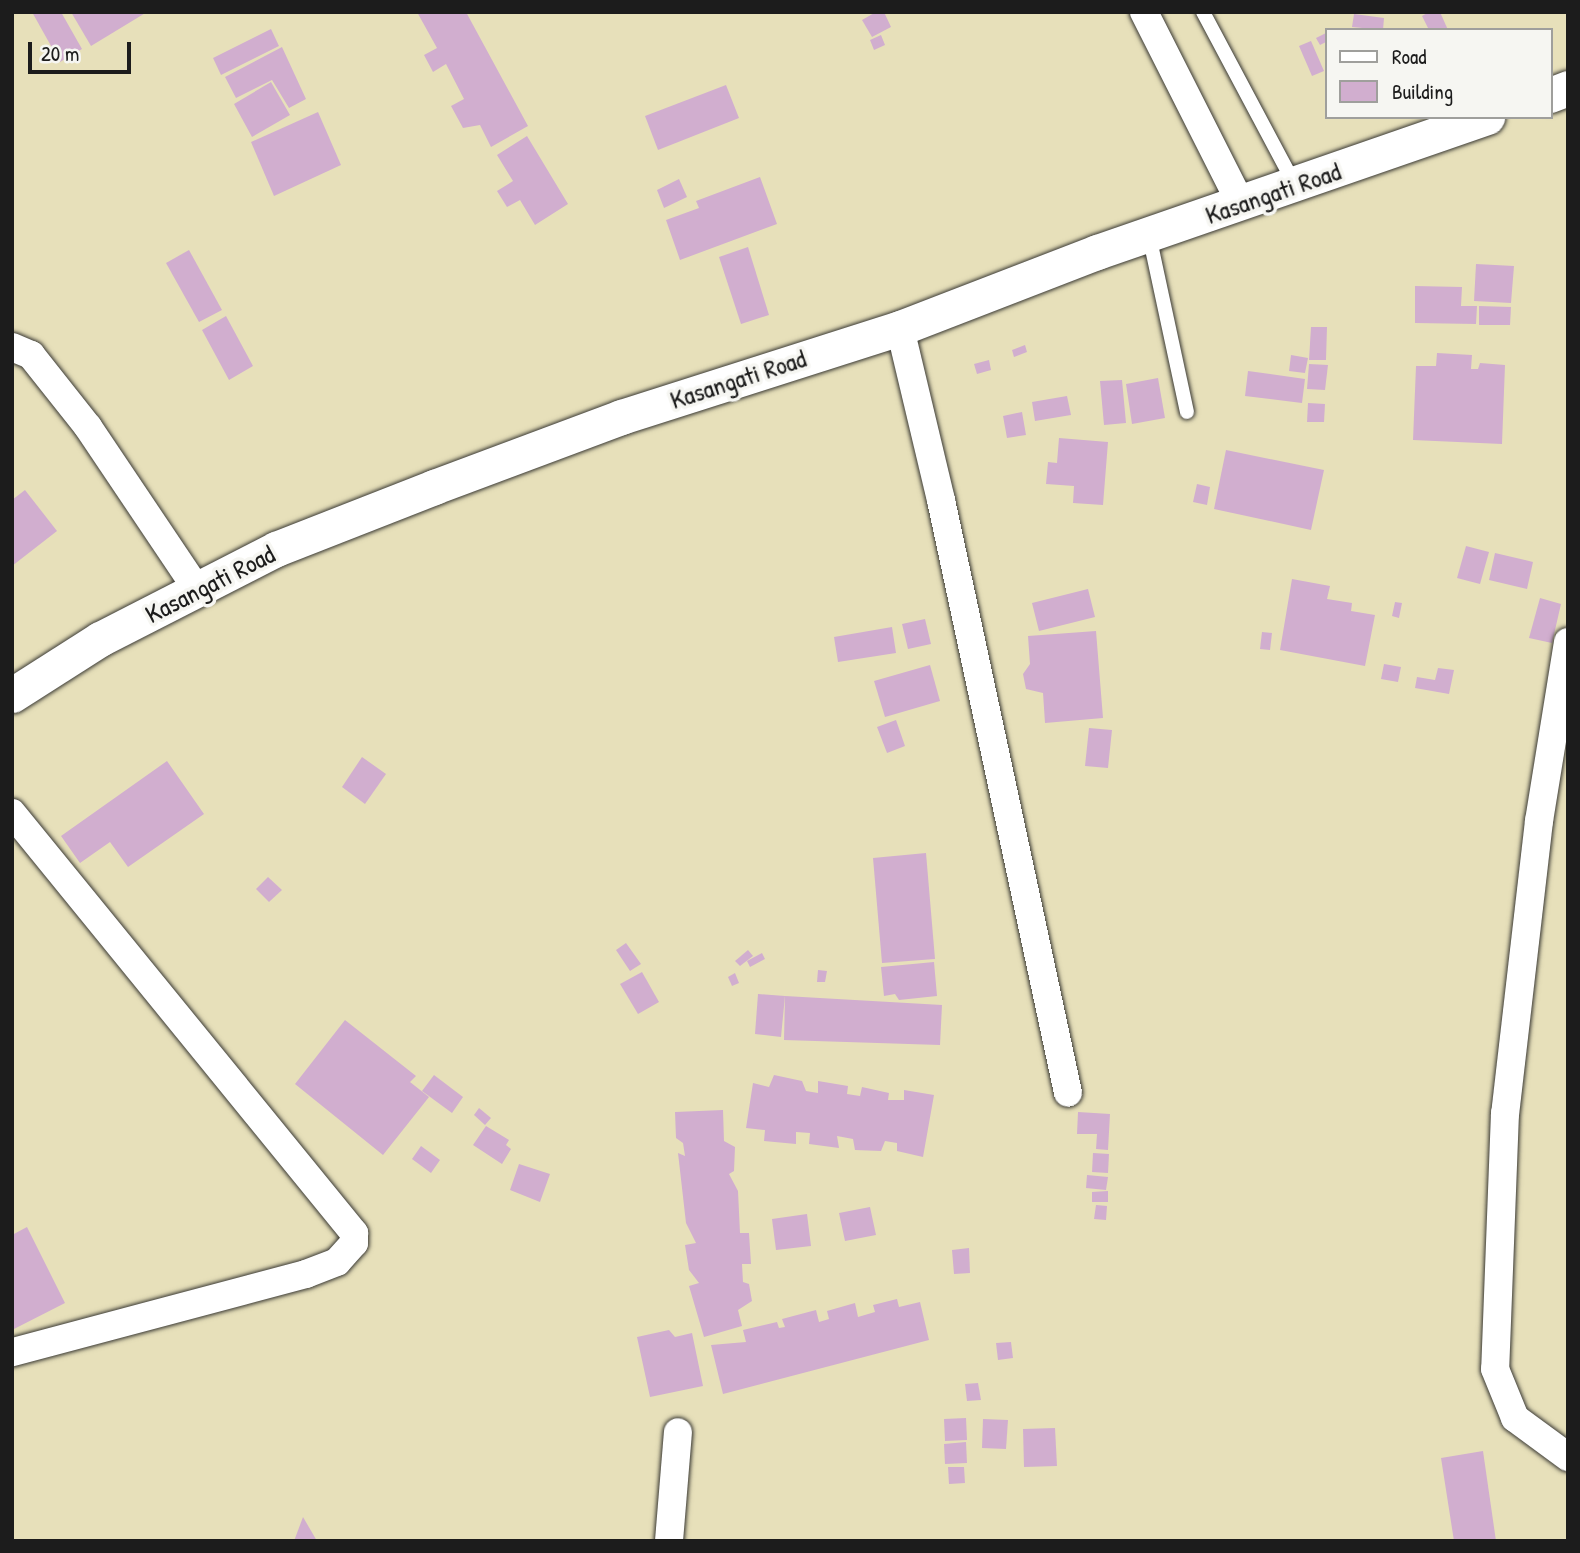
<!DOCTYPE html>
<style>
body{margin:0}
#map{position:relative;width:1580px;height:1553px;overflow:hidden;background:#e7e0ba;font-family:"Patrick Hand",sans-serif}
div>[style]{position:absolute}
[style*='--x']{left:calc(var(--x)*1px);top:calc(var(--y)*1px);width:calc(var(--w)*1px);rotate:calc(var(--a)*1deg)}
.building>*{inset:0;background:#d1aecf}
.roads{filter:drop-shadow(0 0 2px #3a3934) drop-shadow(0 0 2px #3a3934)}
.service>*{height:14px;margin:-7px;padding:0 7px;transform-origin:7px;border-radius:7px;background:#fff}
.minor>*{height:28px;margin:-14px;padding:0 14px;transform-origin:14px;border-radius:14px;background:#fff}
.tertiary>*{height:35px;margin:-17.5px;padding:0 17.5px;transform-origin:17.5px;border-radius:17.5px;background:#fff}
span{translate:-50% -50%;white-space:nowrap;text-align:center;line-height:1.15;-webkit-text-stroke:7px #f6f6f2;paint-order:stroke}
.street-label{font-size:26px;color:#1c1c1c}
.frame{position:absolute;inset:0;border:14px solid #1c1c1c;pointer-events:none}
.legend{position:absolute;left:1325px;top:28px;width:228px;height:91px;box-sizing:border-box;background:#f6f6f2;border:2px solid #9f9f9c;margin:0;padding:9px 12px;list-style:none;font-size:21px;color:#1c1c1c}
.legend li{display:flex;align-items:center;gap:14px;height:35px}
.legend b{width:35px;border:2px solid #9f9f9c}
.scale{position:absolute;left:28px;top:42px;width:103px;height:32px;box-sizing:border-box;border:4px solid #1c1c1c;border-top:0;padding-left:9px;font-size:21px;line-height:24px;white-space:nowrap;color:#1c1c1c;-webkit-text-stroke:5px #f6f6f2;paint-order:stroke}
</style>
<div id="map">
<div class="building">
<i style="clip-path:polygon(32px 12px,61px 12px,82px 49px,60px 62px)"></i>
<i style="clip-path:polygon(71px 12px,147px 12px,91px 46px)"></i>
<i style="clip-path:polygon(417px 12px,466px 12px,528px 126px,491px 147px,480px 125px,463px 128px,451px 106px,464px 99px,446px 64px,433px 72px,424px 55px,437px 48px)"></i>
<i style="clip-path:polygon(876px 12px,884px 12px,891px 27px,872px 37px,862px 20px)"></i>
<i style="clip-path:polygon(1429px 12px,1440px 12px,1448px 30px,1429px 30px,1422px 16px)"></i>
<i style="clip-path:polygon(1354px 14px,1384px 18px,1383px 30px,1352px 27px)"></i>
<i style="clip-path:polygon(271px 29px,279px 46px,221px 75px,213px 58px)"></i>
<i style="clip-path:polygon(1326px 33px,1326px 42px,1320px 45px,1316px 38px)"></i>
<i style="clip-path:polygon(881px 35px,885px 45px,874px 50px,870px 40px)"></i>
<i style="clip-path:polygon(1311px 41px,1324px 71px,1312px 76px,1299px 46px)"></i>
<i style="clip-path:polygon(282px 47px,306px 99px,289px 108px,272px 80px,236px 98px,225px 77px)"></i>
<i style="clip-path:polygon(271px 82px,290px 115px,252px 137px,234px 104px)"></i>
<i style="clip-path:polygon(726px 85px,739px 118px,658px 150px,645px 116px)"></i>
<i style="clip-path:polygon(318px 112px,341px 165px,274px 196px,251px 142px)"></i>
<i style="clip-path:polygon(527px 136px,568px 204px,535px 225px,520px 200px,507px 207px,497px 191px,513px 181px,497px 155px)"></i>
<i style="clip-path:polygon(760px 177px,777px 224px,680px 260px,666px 220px,699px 208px,696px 201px)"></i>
<i style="clip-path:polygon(679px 179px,687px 197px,664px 208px,657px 190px)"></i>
<i style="clip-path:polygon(748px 247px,769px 315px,741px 324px,719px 257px)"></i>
<i style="clip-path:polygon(189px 250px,222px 310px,199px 322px,166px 263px)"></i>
<i style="clip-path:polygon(1476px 264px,1514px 266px,1511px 303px,1474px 301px)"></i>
<i style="clip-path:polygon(1415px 286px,1462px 287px,1461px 306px,1477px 306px,1476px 324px,1415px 323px)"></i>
<i style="clip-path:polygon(1479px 306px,1511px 307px,1510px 325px,1479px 325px)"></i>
<i style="clip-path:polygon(226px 316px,253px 366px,229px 380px,202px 330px)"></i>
<i style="clip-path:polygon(1311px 327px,1327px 327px,1326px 360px,1309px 360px)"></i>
<i style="clip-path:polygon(1025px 345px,1027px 352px,1014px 357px,1012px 350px)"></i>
<i style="clip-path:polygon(1437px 353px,1472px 355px,1471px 369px,1478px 369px,1480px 363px,1505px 365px,1502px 444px,1413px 440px,1416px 366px,1436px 366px)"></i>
<i style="clip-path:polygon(1291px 355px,1308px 358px,1305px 373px,1289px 371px)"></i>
<i style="clip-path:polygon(989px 360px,991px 370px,977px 374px,974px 364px)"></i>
<i style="clip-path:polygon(1309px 364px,1328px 365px,1325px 390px,1307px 389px)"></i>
<i style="clip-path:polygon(1248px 371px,1305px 379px,1302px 403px,1245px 396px)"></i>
<i style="clip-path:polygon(1158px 378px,1165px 418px,1132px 424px,1126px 384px)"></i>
<i style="clip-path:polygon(1122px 380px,1126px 423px,1104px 425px,1100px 381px)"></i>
<i style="clip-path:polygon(1067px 396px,1071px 415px,1035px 421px,1032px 402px)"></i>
<i style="clip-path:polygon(1308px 403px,1325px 404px,1324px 422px,1307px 422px)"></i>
<i style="clip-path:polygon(1022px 412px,1026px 435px,1007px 438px,1003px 416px)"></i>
<i style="clip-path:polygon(1059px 438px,1108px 442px,1103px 505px,1073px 503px,1074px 486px,1046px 484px,1048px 462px,1057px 463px)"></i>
<i style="clip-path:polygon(1226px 450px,1324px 470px,1311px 530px,1214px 509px)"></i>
<i style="clip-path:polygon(1197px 484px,1210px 487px,1207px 505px,1193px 502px)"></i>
<i style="clip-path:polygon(25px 490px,57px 531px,12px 566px,12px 500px)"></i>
<i style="clip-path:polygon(1466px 546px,1489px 552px,1480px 584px,1457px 578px)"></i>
<i style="clip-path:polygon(1495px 553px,1533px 562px,1527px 589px,1489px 580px)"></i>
<i style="clip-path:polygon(1292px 579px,1330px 586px,1327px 599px,1352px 603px,1351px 611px,1375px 615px,1365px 666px,1280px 650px)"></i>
<i style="clip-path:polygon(1088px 589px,1095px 617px,1039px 631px,1032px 603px)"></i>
<i style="clip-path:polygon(1540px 598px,1561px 604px,1552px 643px,1529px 638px)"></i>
<i style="clip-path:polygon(1395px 602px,1402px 603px,1399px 618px,1392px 616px)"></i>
<i style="clip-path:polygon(925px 619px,931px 644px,908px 649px,902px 624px)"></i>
<i style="clip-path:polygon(892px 627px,896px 653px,838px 662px,834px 637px)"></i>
<i style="clip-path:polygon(1096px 631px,1103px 718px,1045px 723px,1043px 693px,1026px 689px,1023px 674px,1030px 664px,1028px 636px)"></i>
<i style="clip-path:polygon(1262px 632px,1272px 633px,1270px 650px,1260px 649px)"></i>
<i style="clip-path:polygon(1384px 664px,1401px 667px,1398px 682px,1381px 679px)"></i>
<i style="clip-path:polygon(930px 665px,940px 701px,885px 717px,874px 681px)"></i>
<i style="clip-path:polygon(1438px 668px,1454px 670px,1449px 694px,1415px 688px,1417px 677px,1435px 680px)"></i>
<i style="clip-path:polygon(896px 720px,905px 746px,887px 753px,877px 727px)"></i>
<i style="clip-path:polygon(1089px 728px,1112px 730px,1108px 768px,1085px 766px)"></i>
<i style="clip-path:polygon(362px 757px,386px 774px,365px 804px,342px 787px)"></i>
<i style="clip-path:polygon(167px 761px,204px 814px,128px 867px,110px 842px,80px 863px,61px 836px)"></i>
<i style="clip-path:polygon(926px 853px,935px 959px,882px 963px,873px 858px)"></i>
<i style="clip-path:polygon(268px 877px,282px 890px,269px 902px,256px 889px)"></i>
<i style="clip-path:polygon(626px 943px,641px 964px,630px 971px,616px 950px)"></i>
<i style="clip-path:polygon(748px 950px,753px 956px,740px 966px,735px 961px)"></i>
<i style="clip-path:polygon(762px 953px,765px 959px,750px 967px,747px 961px)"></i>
<i style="clip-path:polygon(934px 962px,937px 996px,899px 1000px,895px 994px,884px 996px,881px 967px)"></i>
<i style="clip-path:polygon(818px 970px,827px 971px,825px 982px,817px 982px)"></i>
<i style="clip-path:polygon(642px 972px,659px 1002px,638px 1014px,620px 984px)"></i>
<i style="clip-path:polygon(735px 973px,739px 983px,732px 986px,728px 977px)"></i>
<i style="clip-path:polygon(758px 994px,785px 996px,781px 1037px,755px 1034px)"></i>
<i style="clip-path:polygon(785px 996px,942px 1005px,940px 1045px,784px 1040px)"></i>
<i style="clip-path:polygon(345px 1020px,416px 1076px,410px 1082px,429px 1097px,383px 1155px,295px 1084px)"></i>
<i style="clip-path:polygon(434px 1075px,463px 1097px,452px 1113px,422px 1091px)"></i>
<i style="clip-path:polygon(774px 1075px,802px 1081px,806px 1091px,818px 1093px,818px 1081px,848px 1086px,847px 1094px,860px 1096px,862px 1087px,889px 1093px,888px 1100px,904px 1100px,904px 1090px,934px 1095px,923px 1157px,897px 1151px,897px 1143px,885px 1141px,881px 1151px,855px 1150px,853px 1139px,837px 1136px,839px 1148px,809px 1144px,810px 1133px,796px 1132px,796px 1144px,764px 1141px,765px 1130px,746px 1128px,753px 1083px,769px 1087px)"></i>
<i style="clip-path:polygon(479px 1108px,491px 1118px,485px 1125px,474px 1115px)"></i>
<i style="clip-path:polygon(723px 1110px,724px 1141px,735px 1147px,734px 1171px,729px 1174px,738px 1191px,740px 1233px,749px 1233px,751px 1264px,742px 1264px,743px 1282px,749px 1284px,752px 1301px,738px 1310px,742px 1326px,704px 1337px,689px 1286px,699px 1283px,689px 1270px,685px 1245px,696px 1243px,686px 1223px,678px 1153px,685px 1156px,683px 1143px,676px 1138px,675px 1112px)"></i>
<i style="clip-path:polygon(1078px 1112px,1110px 1114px,1108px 1150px,1096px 1149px,1097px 1134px,1077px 1134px)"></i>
<i style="clip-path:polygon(486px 1126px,509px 1140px,506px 1145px,511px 1149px,502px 1164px,473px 1145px)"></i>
<i style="clip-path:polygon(421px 1146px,440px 1160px,431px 1173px,412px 1159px)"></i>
<i style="clip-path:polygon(1093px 1153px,1109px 1154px,1108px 1173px,1092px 1172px)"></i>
<i style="clip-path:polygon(519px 1164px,550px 1174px,540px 1202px,510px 1190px)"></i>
<i style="clip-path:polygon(1087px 1175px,1108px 1177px,1106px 1190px,1086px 1188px)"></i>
<i style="clip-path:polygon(1108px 1191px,1108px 1202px,1092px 1202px,1092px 1192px)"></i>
<i style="clip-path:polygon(1096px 1205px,1107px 1206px,1106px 1220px,1094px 1219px)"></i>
<i style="clip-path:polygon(870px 1207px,876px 1235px,845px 1241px,839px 1213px)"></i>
<i style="clip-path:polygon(807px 1214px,811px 1246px,776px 1250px,772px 1219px)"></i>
<i style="clip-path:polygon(27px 1227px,65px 1303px,12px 1330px,12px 1235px)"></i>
<i style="clip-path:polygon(969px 1248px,970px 1273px,954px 1274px,952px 1250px)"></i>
<i style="clip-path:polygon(897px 1299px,899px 1307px,920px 1302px,929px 1340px,723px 1394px,711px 1345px,746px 1342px,743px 1330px,777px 1322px,779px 1328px,785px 1327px,782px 1319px,816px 1310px,819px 1322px,829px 1319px,827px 1311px,855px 1303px,858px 1317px,875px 1312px,873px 1305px)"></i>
<i style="clip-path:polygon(669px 1330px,675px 1337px,692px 1333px,703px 1386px,650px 1397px,637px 1337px)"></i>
<i style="clip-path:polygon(1011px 1342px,1013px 1358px,998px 1360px,996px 1343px)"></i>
<i style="clip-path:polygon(978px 1383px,981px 1400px,967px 1401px,965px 1384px)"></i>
<i style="clip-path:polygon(966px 1418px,967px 1440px,945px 1441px,944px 1419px)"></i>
<i style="clip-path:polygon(983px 1419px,1008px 1420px,1006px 1449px,982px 1448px)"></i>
<i style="clip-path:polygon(1055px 1428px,1057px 1466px,1024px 1467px,1023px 1429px)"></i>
<i style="clip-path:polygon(966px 1442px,967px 1463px,945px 1464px,944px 1444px)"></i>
<i style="clip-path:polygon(1483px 1451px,1496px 1541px,1454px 1541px,1441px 1458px)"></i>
<i style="clip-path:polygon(948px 1467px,964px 1467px,965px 1483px,949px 1484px)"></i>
<i style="clip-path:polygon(303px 1517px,317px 1541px,294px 1541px)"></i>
</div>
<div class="roads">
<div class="service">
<i style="--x:1203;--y:12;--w:196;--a:62"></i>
<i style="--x:1149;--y:235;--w:181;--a:77.9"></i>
</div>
<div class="minor">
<i style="--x:1144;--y:12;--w:215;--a:63.2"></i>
<i style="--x:900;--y:328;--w:177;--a:76.6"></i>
<i style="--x:941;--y:500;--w:606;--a:77.91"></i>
<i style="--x:12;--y:347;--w:21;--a:23"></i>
<i style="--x:31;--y:355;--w:92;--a:51.6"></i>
<i style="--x:88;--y:427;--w:195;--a:56.1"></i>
<i style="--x:1568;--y:642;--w:181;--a:99.2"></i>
<i style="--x:1539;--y:821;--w:294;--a:96.6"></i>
<i style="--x:1505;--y:1113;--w:256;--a:92.2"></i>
<i style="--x:1495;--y:1369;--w:53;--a:67.8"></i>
<i style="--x:1515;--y:1418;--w:66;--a:36.3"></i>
<i style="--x:12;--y:813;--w:542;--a:50.84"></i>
<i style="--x:354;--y:1233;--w:10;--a:90"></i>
<i style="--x:354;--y:1243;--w:25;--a:132"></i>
<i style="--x:337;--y:1262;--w:33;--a:159"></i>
<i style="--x:306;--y:1274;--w:304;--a:165.1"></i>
<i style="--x:669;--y:1541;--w:109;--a:-85.3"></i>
</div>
<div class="tertiary">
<i style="--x:1550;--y:95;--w:19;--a:-21"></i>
<i style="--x:12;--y:695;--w:104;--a:-32.5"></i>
<i style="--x:100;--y:639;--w:198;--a:-27.1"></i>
<i style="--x:276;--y:549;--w:170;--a:-21.4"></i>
<i style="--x:434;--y:487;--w:200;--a:-20.5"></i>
<i style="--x:621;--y:417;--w:293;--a:-17.7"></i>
<i style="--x:900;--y:328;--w:211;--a:-21.1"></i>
<i style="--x:1097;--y:252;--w:413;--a:-19.1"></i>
</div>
</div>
<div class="street-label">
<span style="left:1273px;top:193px;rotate:-19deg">Kasangati Road</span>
<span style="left:738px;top:379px;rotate:-18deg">Kasangati Road</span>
<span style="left:210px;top:584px;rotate:-27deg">Kasangati Road</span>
</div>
<div class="frame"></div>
<ul class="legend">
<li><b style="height:9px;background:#fff"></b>Road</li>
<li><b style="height:19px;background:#d1aecf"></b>Building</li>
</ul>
<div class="scale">20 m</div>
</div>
